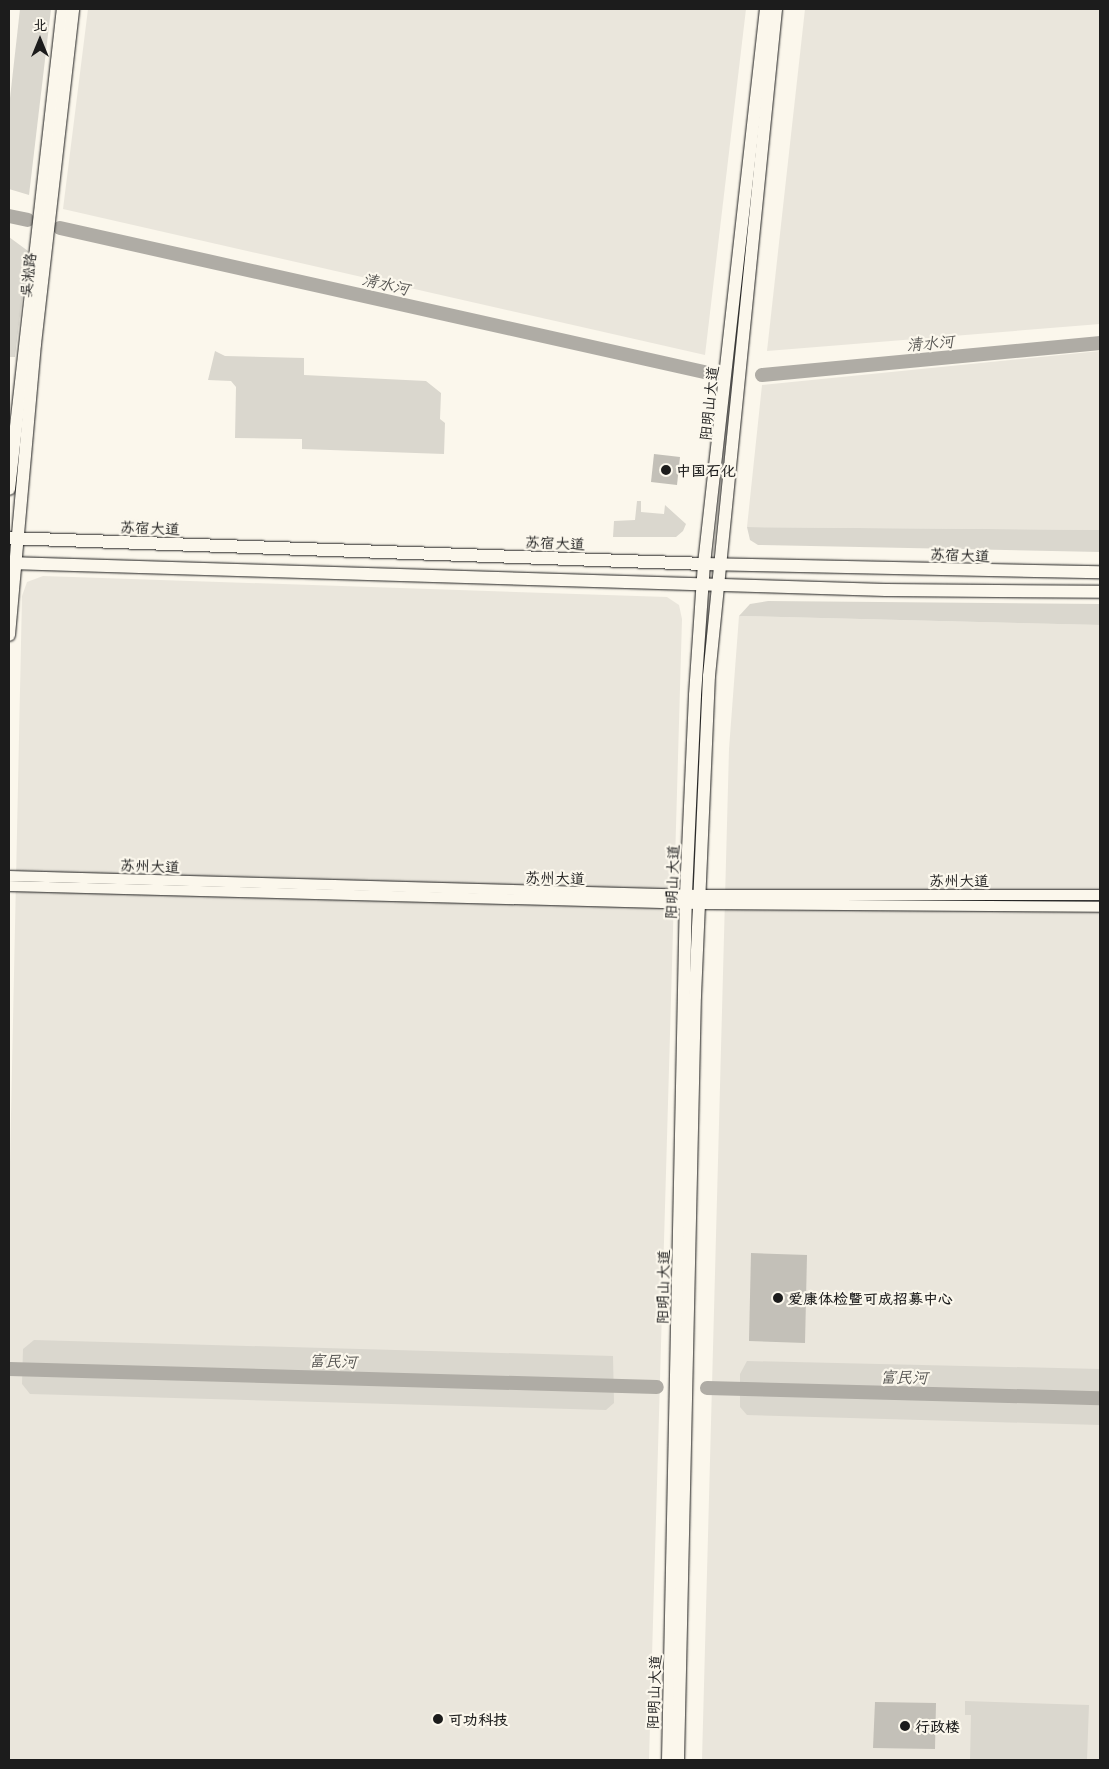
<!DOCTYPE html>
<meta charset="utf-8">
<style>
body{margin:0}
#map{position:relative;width:1109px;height:1769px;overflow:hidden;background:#fbf7ec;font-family:"Playpen Sans","LXGW WenKai TC",sans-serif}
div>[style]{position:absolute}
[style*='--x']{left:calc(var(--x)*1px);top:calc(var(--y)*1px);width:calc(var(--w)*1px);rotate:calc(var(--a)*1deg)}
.built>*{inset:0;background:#eae6dc}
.green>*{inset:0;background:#dad7ce}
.river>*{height:14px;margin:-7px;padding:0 7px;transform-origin:7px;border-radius:7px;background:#afaca5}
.building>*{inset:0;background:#c3c0b8}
.roads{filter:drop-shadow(0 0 1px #1c1c1c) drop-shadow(0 0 1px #1c1c1c)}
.minor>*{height:10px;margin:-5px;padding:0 5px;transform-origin:5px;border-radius:5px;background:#fbf7ec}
.major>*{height:12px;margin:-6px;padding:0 6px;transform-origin:6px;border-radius:6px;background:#fbf7ec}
.dots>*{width:14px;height:14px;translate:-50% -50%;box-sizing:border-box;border:2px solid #fbf7ec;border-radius:50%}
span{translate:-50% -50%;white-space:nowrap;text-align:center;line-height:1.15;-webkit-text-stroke:4.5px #fbf7ec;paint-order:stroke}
.street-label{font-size:15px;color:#1c1c1c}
.poi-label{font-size:15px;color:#1c1c1c;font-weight:700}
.left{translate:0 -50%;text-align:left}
.water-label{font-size:16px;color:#575653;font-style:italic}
.frame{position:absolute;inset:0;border:10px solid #1c1c1c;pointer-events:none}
.north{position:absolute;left:15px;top:15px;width:50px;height:50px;-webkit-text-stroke:4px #fbf7ec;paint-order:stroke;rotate:0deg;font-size:14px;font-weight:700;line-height:20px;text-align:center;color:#1c1c1c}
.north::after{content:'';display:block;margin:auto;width:18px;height:22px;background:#1c1c1c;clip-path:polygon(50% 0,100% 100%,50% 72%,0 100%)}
</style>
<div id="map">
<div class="built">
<i style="clip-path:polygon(88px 9px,746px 9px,705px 355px,63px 209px)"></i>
<i style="clip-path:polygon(805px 9px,1100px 9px,1100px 324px,767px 351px)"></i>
<i style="clip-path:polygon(1100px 351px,1100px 530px,747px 527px,762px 385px)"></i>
<i style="clip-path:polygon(43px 576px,667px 597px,679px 605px,682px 619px,649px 1760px,9px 1760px,9px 1210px,22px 596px,27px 582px)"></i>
<i style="clip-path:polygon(739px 616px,1100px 625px,1100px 1760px,702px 1760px,729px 749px)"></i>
</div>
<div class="green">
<i style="clip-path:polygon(20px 9px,51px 9px,29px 195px,9px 189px,9px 107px)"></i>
<i style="clip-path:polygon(9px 237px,28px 251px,15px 357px,9px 357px)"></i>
<i style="clip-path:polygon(215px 351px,225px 356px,304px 358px,304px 375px,426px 381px,441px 393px,440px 419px,445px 423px,444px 454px,302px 449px,302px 439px,235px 438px,236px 387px,231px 381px,208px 380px)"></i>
<i style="clip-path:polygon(637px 501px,641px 501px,641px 512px,664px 514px,665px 505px,686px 524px,683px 531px,676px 537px,613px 537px,614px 521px,635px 520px)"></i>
<i style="clip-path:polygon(747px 527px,1100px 530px,1100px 552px,758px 545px,750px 540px)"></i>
<i style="clip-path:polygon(768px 601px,1100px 604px,1100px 625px,739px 616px,750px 604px)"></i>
<i style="clip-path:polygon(34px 1340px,613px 1356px,614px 1403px,606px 1410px,30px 1394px,22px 1384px,23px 1349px)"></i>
<i style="clip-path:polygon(747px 1361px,1100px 1369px,1100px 1425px,747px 1415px,740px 1407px,740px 1374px)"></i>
<i style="clip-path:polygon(965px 1701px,1089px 1705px,1087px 1760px,970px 1760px,971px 1715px,965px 1715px)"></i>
</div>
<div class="river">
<i style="--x:9;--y:216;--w:19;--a:12"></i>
<i style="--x:60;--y:228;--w:660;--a:12.6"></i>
<i style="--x:762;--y:375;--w:340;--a:-5.4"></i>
<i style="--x:9;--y:1369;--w:648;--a:1.59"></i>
<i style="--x:707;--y:1388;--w:393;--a:1.5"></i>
</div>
<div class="building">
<i style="clip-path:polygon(654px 454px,680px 457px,677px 485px,651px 482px)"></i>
<i style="clip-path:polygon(751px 1253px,807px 1255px,805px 1343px,749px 1341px)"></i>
<i style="clip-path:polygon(875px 1702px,936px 1703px,935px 1749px,873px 1748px)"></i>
</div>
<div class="roads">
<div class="minor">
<i style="--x:9;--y:876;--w:690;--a:1.58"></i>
<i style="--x:699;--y:895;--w:401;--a:0"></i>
<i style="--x:9;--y:886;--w:690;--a:1.49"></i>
<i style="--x:699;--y:904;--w:401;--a:0.4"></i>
</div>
<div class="major">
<i style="--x:9;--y:489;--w:483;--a:-83.6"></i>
<i style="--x:9;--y:538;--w:695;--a:2.14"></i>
<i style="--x:704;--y:564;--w:396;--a:1.2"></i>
<i style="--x:9;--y:563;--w:877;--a:1.76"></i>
<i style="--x:886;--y:590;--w:214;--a:0.5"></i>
<i style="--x:9;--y:635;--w:292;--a:-84.9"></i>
<i style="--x:35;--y:344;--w:337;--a:-83.5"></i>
<i style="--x:668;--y:1760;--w:866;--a:-88.81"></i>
<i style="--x:686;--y:894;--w:199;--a:-87.4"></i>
<i style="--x:695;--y:695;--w:131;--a:-86.1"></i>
<i style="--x:704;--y:564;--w:558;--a:-83.63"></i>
<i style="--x:678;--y:1760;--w:764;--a:-88.73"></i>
<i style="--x:695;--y:996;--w:320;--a:-87.5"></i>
<i style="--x:709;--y:676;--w:670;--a:-84.26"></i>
</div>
</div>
<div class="dots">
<i style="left:666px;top:470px;background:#1c1c1c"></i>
<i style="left:778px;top:1298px;background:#1c1c1c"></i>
<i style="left:438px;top:1719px;background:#1c1c1c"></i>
<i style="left:905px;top:1726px;background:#1c1c1c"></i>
</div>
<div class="street-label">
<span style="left:27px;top:275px;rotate:-84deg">吴淞路</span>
<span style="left:708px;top:403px;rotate:-84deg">阳明山大道</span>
<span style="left:150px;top:527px;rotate:2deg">苏宿大道</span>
<span style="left:555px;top:542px;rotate:2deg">苏宿大道</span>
<span style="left:960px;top:554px;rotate:2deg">苏宿大道</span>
<span style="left:150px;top:865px;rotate:2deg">苏州大道</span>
<span style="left:555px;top:877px;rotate:1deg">苏州大道</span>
<span style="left:959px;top:880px">苏州大道</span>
<span style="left:671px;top:882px;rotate:-88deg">阳明山大道</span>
<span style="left:662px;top:1287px;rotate:-89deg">阳明山大道</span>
<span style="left:653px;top:1692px;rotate:-88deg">阳明山大道</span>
</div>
<div class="poi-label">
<span class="left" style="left:676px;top:470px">中国石化</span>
<span class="left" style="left:788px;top:1298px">爱康体检暨可成招募中心</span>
<span class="left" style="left:448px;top:1719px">可功科技</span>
<span class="left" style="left:915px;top:1726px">行政楼</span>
</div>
<div class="water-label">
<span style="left:386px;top:283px;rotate:13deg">清水河</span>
<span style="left:930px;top:342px;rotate:-5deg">清水河</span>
<span style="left:333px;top:1360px;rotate:2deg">富民河</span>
<span style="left:904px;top:1376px;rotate:1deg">富民河</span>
</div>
<div class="frame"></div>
<div class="north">北</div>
</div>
